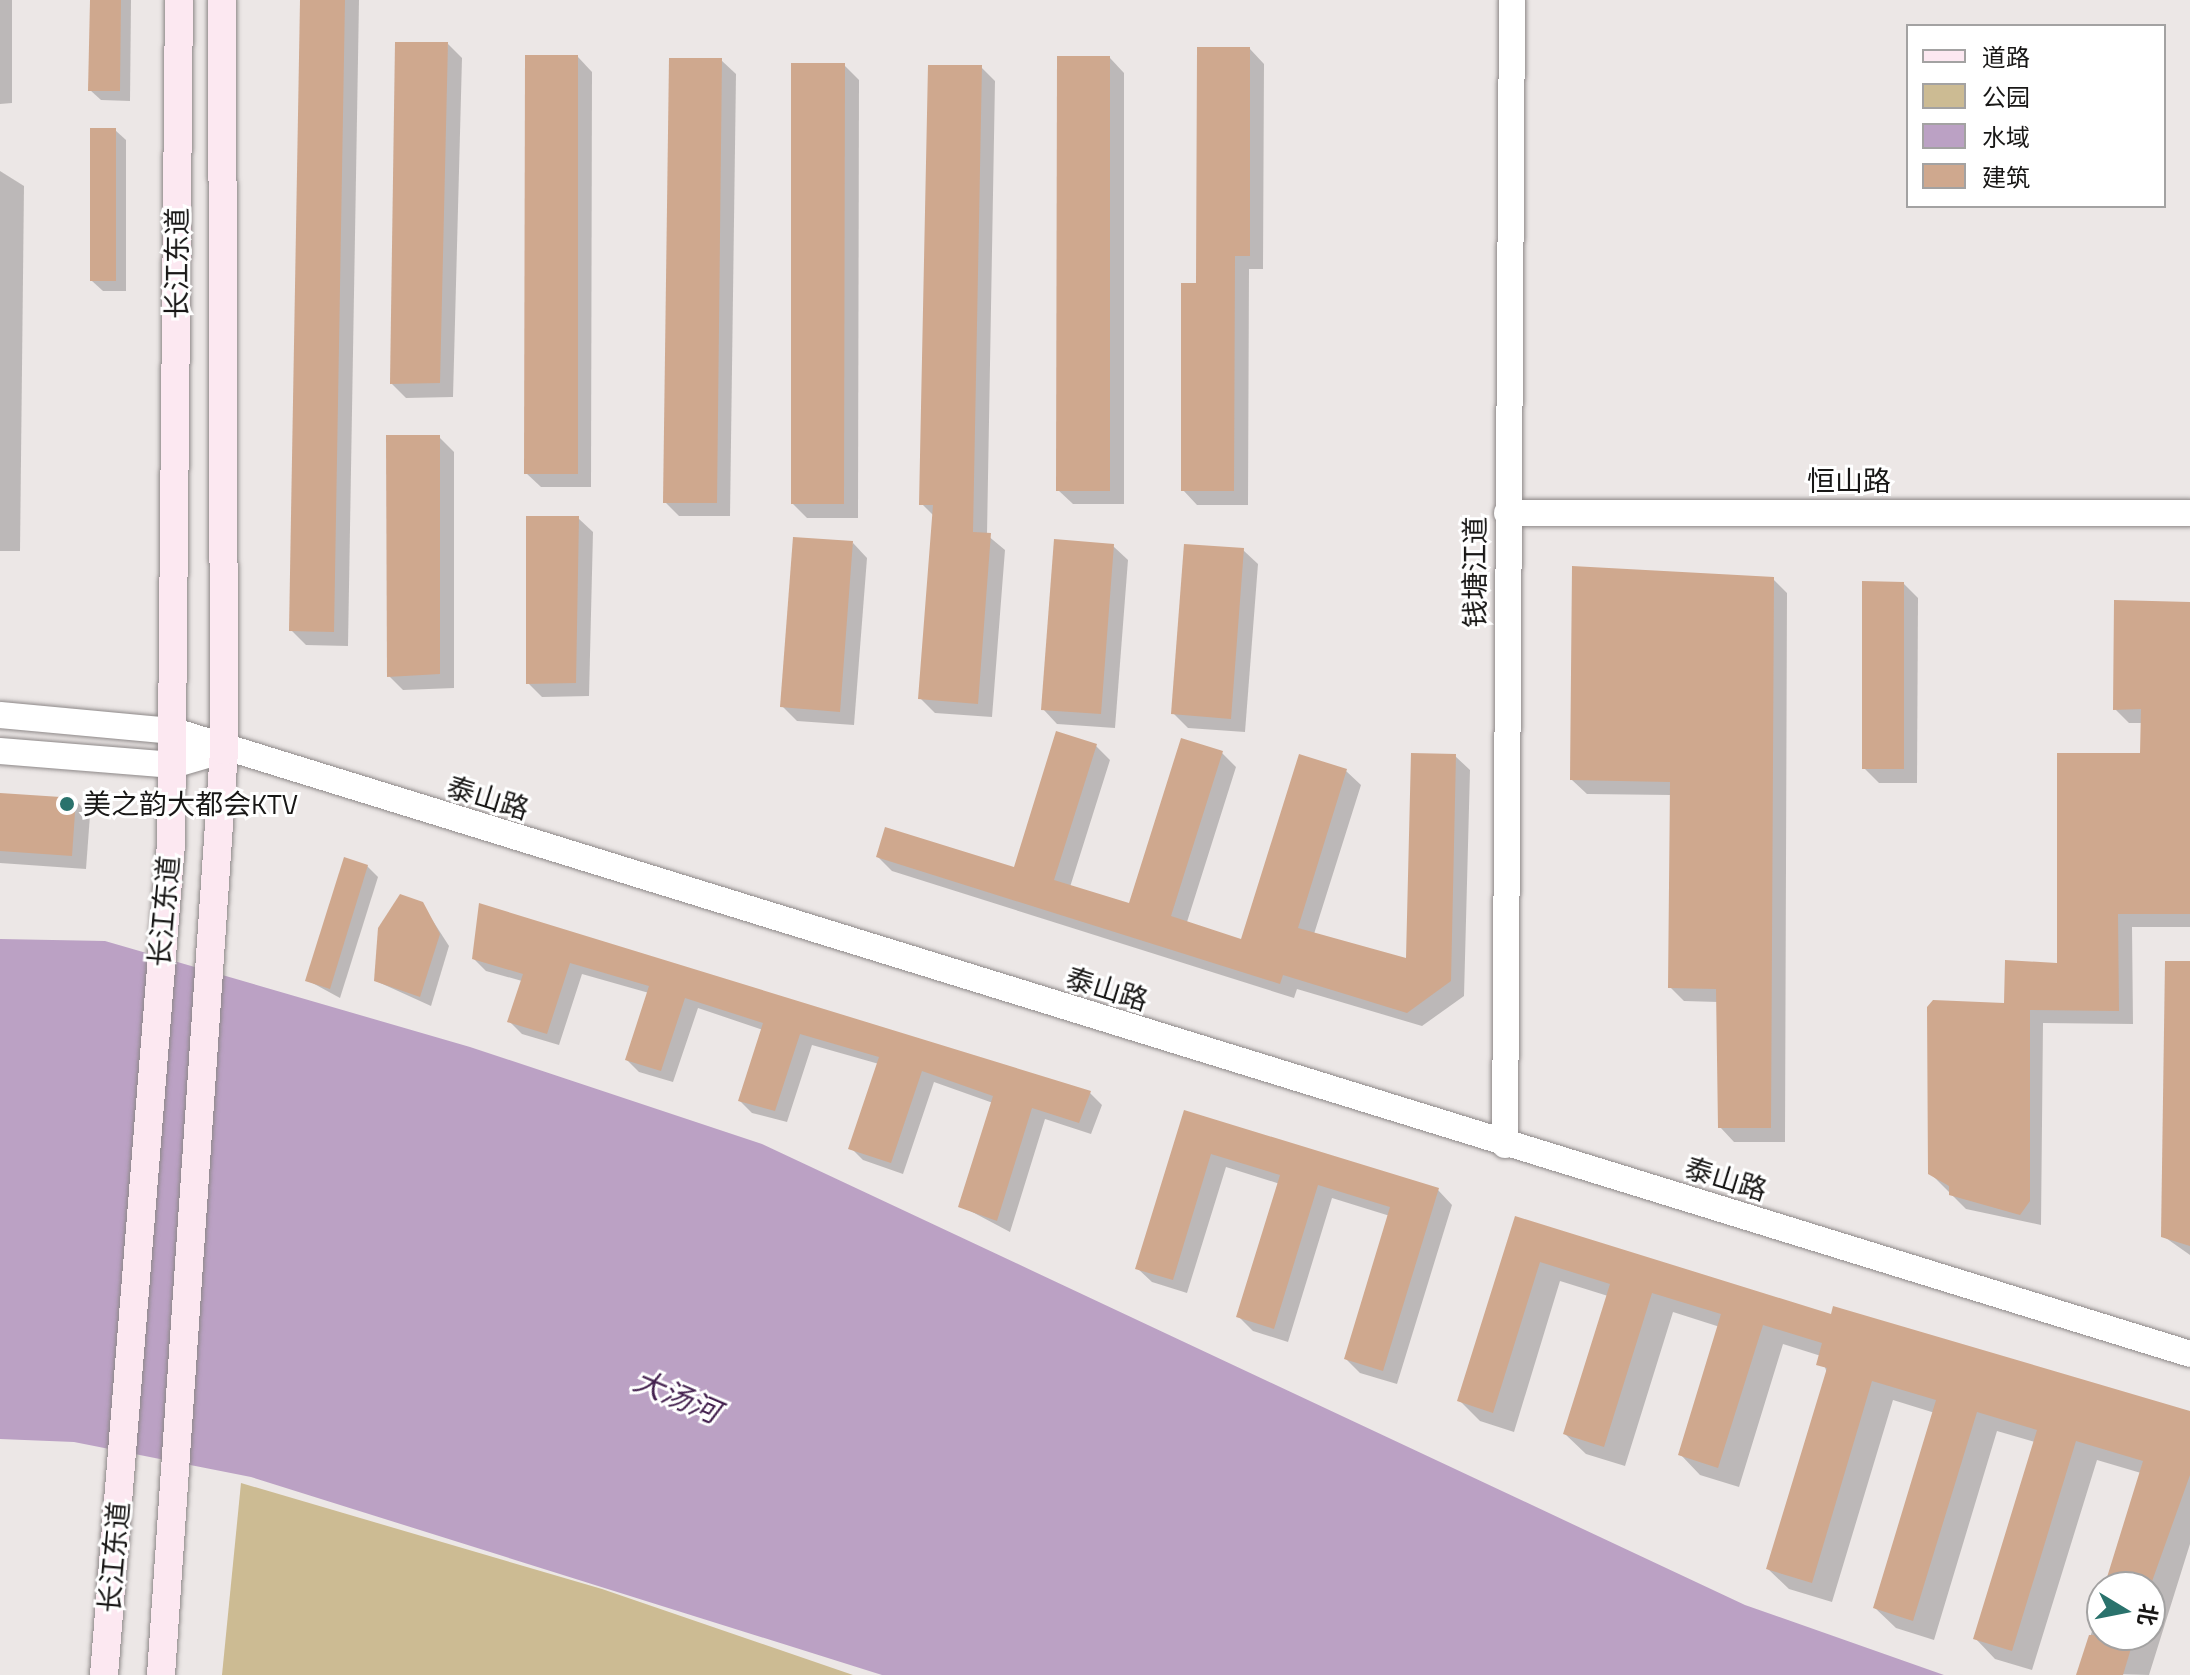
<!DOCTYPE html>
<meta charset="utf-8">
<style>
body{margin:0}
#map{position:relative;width:2190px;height:1675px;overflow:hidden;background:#ece7e6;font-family:"Titillium Web","Noto Sans SC",sans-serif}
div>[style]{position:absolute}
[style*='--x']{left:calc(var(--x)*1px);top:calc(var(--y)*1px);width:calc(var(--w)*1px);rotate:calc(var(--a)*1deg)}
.green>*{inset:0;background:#ccbb93}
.water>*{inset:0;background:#bba1c4}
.shadow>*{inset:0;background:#0003}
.building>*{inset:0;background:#cfa88e}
.roads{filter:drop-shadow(0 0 2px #8d8888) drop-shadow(0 0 2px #8d8888)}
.tertiary>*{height:26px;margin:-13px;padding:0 13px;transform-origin:13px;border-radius:13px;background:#fff}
.secondary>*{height:28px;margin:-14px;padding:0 14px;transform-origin:14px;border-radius:14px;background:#fce8f1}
.dots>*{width:22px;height:22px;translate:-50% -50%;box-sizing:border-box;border:4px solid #fff;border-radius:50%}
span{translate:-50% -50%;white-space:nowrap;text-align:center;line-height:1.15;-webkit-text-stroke:6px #fff;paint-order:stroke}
.street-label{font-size:28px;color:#181716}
.poi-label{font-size:28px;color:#181716}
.left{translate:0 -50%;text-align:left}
.water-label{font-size:30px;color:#43204e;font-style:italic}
.legend{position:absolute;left:1906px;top:24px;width:260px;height:184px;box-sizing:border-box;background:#fff;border:2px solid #a3a2a2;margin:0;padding:10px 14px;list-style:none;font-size:24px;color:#181716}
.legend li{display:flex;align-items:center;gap:16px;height:40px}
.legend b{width:40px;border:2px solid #a3a2a2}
.north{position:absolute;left:2086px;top:1571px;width:80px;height:80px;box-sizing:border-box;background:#fff;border:2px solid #a3a2a2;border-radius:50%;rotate:100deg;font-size:22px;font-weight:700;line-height:32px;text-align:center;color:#181716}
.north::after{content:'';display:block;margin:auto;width:28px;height:36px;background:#2a726c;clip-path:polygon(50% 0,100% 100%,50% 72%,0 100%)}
</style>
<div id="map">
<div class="green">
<i style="clip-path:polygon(241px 1483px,602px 1589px,853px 1675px,222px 1675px)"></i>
</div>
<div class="water">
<i style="clip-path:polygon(0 939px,105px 941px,470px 1047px,762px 1144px,1745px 1605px,1944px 1675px,882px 1675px,251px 1477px,74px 1442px,0 1439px)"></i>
</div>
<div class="shadow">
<i style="clip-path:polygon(0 0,12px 0,12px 103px,0 104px)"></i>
<i style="clip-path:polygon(92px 0,131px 0,130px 101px,101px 100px,90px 90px)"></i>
<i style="clip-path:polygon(302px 0,359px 0,348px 646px,306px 645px,291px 630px)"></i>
<i style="clip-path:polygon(448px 44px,462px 58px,453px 397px,406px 398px,392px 384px)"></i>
<i style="clip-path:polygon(1250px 49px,1264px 64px,1263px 269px,1249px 269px,1248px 505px,1197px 505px,1183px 490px,1198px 285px)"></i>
<i style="clip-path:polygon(578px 57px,592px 72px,591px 487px,541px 487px,526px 473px)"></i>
<i style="clip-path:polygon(1110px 58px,1124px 73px,1124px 504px,1073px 504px,1058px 490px)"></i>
<i style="clip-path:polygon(721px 60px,736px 74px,730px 516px,679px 516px,665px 502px)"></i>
<i style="clip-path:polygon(844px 65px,859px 80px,858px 518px,807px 518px,793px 504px)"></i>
<i style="clip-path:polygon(981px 67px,995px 81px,987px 535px,1005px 550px,992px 717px,935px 713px,920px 698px,934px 516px,922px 504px)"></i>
<i style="clip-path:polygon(115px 130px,126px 140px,126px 291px,103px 291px,92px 281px)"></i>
<i style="clip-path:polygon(0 171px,24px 186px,20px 551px,0 551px)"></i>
<i style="clip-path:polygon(439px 437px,454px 452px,454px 688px,403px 690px,389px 676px)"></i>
<i style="clip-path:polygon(578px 518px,593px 532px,589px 696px,542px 697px,528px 683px)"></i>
<i style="clip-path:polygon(853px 543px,867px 558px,854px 725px,797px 721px,782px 706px)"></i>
<i style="clip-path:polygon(1113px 546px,1128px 560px,1115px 728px,1057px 724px,1043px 709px)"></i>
<i style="clip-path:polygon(1243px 550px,1258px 564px,1245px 732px,1188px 728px,1173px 713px)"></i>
<i style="clip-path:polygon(1773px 579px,1787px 593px,1785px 1142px,1734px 1142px,1720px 1127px,1718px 1002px,1684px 1001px,1670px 987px,1671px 795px,1587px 794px,1572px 780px)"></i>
<i style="clip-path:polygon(1904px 584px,1918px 598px,1917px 783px,1879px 783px,1864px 768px)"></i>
<i style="clip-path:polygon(2190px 604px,2190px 927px,2132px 927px,2133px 1024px,2043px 1023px,2041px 1225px,1966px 1209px,1930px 1173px,2006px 1005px,2059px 965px,2142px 755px,2143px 723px,2129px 723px,2115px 709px)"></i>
<i style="clip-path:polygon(1096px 746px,1110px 760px,1070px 887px,1130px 906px,1222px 753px,1236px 767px,1187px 922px,1242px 941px,1346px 771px,1361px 785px,1314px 934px,1408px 961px,1455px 756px,1470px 770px,1464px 996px,1422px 1026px,1297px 989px,1294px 998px,892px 871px,878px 857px,1015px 870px)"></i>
<i style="clip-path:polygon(0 795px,75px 800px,90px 815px,86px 869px,0 863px)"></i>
<i style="clip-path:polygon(367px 866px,378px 877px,340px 998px,307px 980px)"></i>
<i style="clip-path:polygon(422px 904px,449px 946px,431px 1006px,376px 981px)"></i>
<i style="clip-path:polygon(481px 906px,1090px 1093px,1102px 1105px,1091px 1134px,1045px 1119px,1010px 1232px,961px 1206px,993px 1103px,934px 1082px,903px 1174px,863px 1160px,851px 1148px,879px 1064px,812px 1045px,787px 1122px,752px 1113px,740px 1101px,763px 1030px,698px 1008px,673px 1082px,639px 1072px,627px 1060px,649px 993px,582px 974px,559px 1045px,522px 1034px,510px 1022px,522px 981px,486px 971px,474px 959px)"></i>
<i style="clip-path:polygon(2190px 963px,2190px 1255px,2163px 1236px)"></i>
<i style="clip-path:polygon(1185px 1112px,1438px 1190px,1452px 1205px,1397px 1384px,1360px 1373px,1346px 1359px,1390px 1216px,1332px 1198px,1288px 1342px,1253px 1331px,1239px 1317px,1280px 1184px,1226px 1167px,1187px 1293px,1152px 1282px,1137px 1268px)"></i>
<i style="clip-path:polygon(1516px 1218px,1832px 1317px,2190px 1413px,2190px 1544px,2149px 1675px,2079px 1673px,2102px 1599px,2102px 1635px,2150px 1635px,2150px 1587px,2106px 1587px,2141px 1473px,2097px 1460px,2032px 1670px,1995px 1659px,1975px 1638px,2035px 1442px,1997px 1431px,1934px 1640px,1896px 1628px,1875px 1608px,1935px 1413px,1893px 1400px,1832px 1602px,1789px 1589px,1768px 1569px,1827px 1373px,1821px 1356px,1783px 1344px,1739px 1487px,1700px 1475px,1680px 1454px,1720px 1327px,1673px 1312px,1625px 1466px,1586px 1454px,1565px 1434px,1608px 1296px,1560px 1281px,1514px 1432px,1480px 1421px,1459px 1400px)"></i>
</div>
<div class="building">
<i style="clip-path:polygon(90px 0,121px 0,120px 91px,88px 91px)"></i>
<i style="clip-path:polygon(300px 0,345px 0,334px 632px,289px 631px)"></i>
<i style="clip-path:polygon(395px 42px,448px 42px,440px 383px,390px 384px)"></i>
<i style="clip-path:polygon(1197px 47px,1250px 47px,1250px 256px,1235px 256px,1234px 491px,1181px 491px,1181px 283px,1196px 283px)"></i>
<i style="clip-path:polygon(525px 55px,578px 55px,578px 474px,524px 474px)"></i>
<i style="clip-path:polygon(1057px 56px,1110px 56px,1110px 491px,1056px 491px)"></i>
<i style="clip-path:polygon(669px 58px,722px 58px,717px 503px,663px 503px)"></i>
<i style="clip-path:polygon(791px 63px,845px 63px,844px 504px,791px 504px)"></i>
<i style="clip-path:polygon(928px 65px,982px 65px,973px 532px,991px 533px,978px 704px,918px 699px,933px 505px,919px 505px)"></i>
<i style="clip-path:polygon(90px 128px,116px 128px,116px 281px,90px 281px)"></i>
<i style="clip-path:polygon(386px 435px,440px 435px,440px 674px,387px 677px)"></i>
<i style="clip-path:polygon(526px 516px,579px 516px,576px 683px,526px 684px)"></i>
<i style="clip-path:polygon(793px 537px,853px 541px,840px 712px,780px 707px)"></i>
<i style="clip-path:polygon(1054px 539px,1114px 544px,1101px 714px,1041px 710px)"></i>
<i style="clip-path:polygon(1184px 544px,1244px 548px,1231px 719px,1171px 714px)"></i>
<i style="clip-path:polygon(1572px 566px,1774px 577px,1771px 1128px,1718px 1128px,1716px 989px,1668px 988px,1670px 782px,1570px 780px)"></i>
<i style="clip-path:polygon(1862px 581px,1904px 582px,1904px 769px,1862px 769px)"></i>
<i style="clip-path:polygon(2114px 600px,2190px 602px,2190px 914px,2118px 914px,2119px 1011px,2030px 1010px,2030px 1201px,2020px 1215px,1949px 1195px,1949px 1186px,1928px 1174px,1927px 1007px,1933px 1000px,2004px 1003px,2005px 960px,2057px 963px,2057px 753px,2140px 753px,2141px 709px,2113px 710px)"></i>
<i style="clip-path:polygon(1056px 731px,1097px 744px,1054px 880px,1129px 903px,1181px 738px,1223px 751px,1171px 916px,1241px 939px,1299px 754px,1347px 769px,1298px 928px,1406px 958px,1411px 753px,1456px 754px,1451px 981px,1407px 1013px,1283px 975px,1280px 984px,876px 857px,885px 827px,1014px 867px)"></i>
<i style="clip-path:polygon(0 793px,76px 798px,72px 856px,0 851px)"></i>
<i style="clip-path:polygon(344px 857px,368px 865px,330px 989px,305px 981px)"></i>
<i style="clip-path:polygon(400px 894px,423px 902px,440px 934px,420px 997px,374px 981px,378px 928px)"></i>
<i style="clip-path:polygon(479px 903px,1091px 1091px,1079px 1123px,1032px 1108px,997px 1221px,958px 1207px,993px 1096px,922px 1071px,891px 1163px,848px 1149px,879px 1057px,800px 1034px,775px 1111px,738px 1101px,763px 1023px,685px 998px,661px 1071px,625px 1060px,649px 986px,570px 963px,547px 1034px,507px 1022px,523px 974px,472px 959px)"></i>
<i style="clip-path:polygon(2165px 961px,2190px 961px,2190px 1246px,2161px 1237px)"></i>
<i style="clip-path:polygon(1184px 1110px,1439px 1188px,1383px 1371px,1344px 1359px,1390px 1207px,1318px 1185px,1274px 1329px,1236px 1317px,1280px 1175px,1211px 1154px,1173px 1280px,1135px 1269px)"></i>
<i style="clip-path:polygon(1515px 1216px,1831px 1314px,1833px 1306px,2190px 1411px,2190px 1475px,2150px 1587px,2104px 1587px,2143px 1461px,2076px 1441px,2012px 1651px,1973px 1639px,2037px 1430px,1977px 1412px,1913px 1621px,1873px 1608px,1936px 1400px,1872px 1381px,1812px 1583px,1766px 1569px,1827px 1368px,1816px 1365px,1822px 1343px,1763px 1325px,1718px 1468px,1678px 1455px,1721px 1314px,1652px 1293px,1604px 1447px,1563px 1434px,1610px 1284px,1540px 1262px,1493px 1413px,1457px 1401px)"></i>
<i style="clip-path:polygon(2089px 1635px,2135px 1635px,2123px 1675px,2076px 1675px)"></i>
</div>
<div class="roads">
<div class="tertiary">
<i style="--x:1507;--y:513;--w:683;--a:0"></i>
<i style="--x:0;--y:715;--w:175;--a:5.3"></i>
<i style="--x:174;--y:731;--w:2110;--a:17.17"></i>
<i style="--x:0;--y:751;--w:174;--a:4.6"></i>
<i style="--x:173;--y:765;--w:53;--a:-16.4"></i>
<i style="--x:1505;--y:1145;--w:1145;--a:-89.65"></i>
</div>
<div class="secondary">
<i style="--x:104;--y:1675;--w:834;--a:-85.39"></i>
<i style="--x:171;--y:844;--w:844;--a:-89.46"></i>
<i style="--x:161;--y:1675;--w:927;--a:-86.1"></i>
<i style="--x:224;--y:750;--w:750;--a:-90.15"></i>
</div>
</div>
<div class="dots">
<i style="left:67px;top:804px;background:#2a726c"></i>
</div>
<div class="street-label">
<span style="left:177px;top:263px;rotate:-90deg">长江东道</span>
<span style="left:1849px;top:481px">恒山路</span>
<span style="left:1475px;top:572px;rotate:-90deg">钱塘江道</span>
<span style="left:488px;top:798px;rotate:17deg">泰山路</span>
<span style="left:164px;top:911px;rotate:-85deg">长江东道</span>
<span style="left:1107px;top:989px;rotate:17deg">泰山路</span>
<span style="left:1726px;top:1179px;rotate:17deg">泰山路</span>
<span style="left:114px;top:1557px;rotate:-85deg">长江东道</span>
</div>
<div class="poi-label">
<span class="left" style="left:83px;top:804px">美之韵大都会KTV</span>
</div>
<div class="water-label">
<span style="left:677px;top:1396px;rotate:23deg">大汤河</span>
</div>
<ul class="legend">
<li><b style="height:10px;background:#fce8f1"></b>道路</li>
<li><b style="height:22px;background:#ccbb93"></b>公园</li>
<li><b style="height:22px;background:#bba1c4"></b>水域</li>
<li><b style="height:22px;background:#cfa88e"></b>建筑</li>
</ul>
<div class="north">北</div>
</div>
